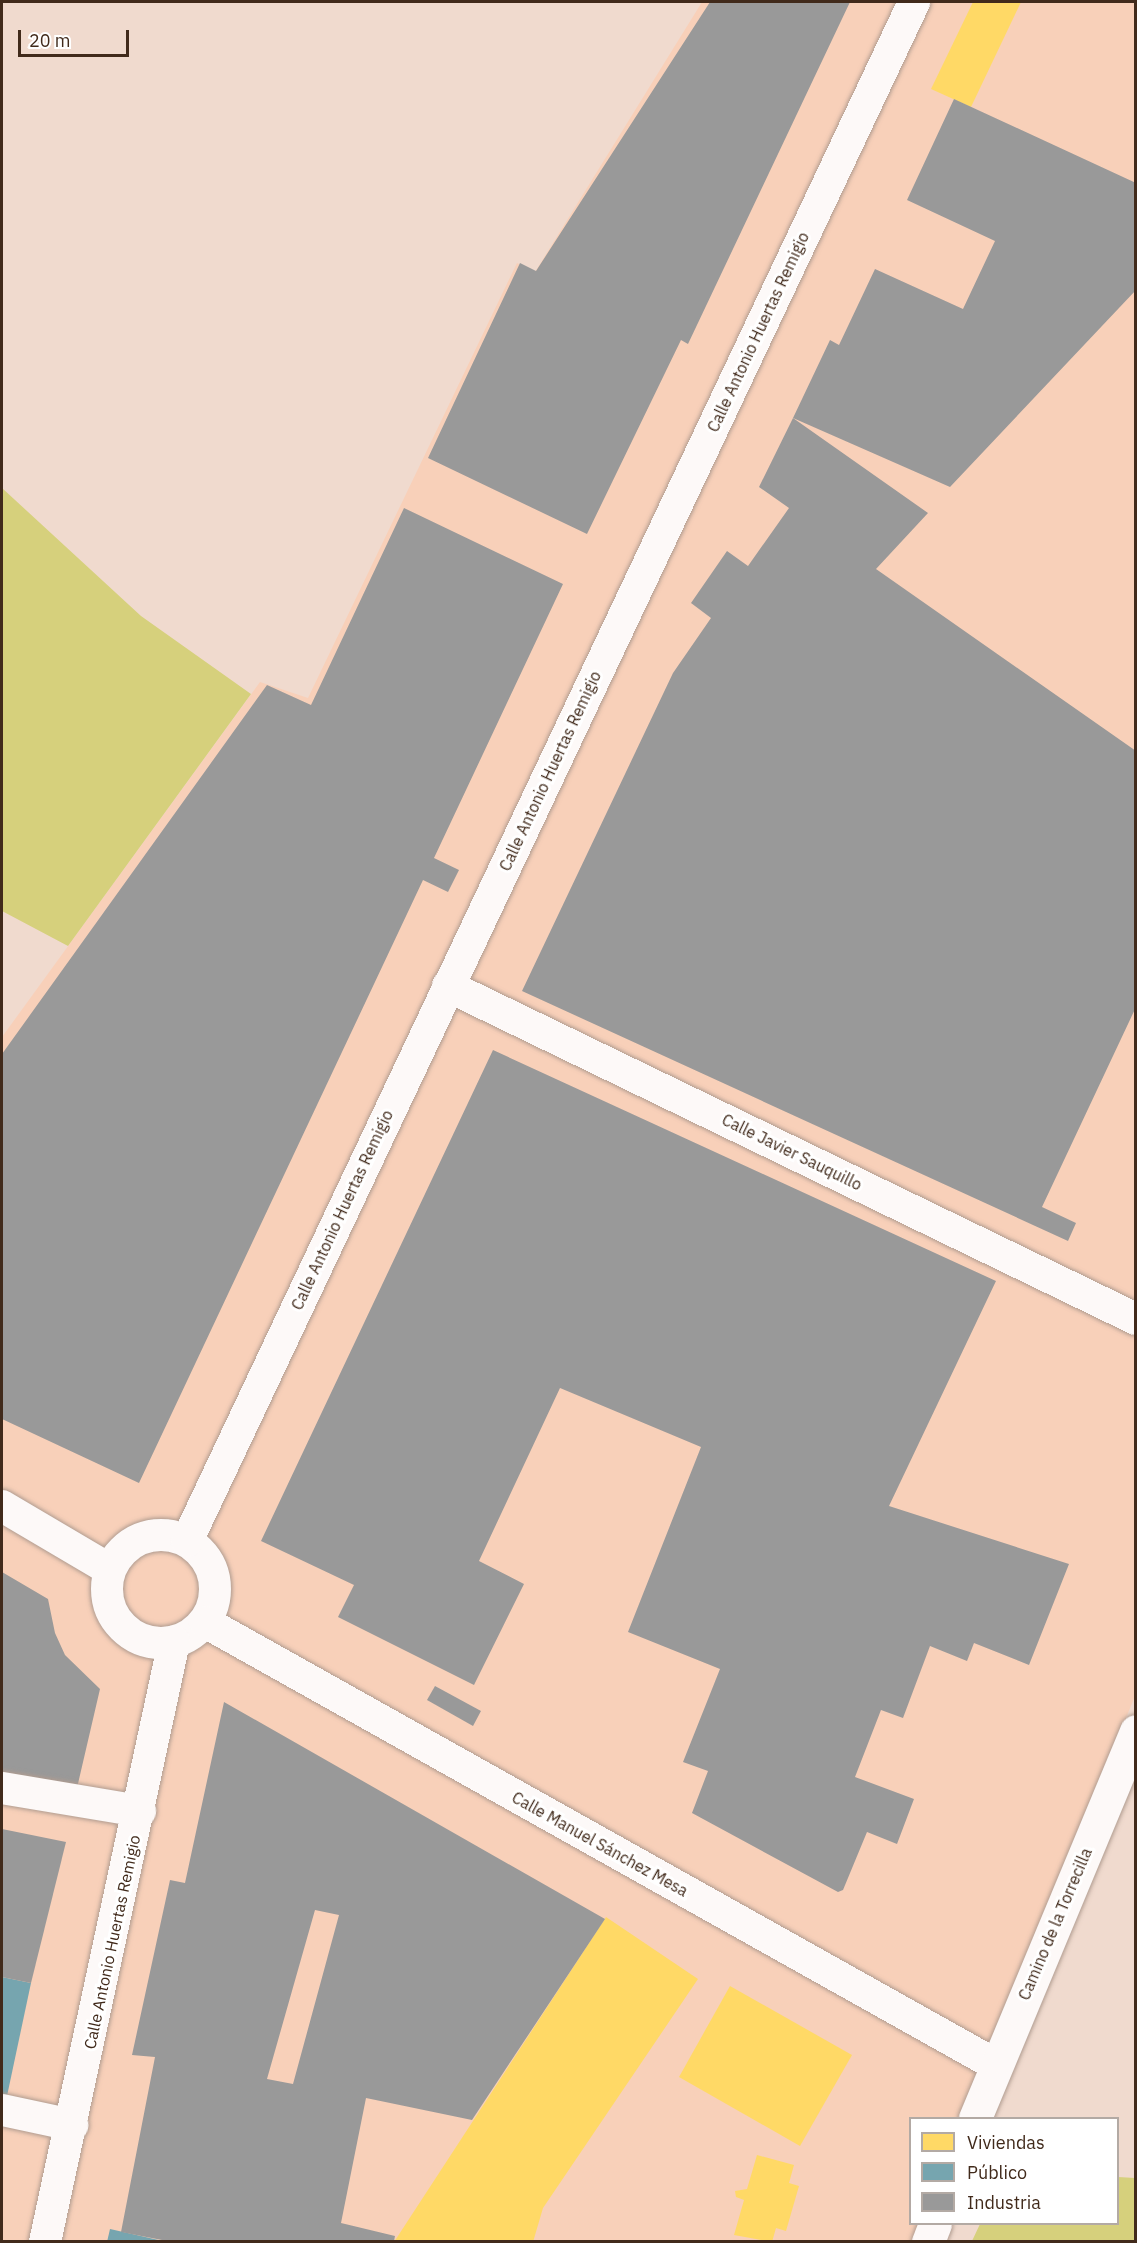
<!DOCTYPE html>
<meta charset="utf-8">
<style>
body{margin:0}
#map{position:relative;width:1137px;height:2243px;overflow:hidden;background:#f0dace;font-family:"IBM Plex Sans",sans-serif}
div>[style]{position:absolute}
[style*='--x']{left:calc(var(--x)*1px);top:calc(var(--y)*1px);width:calc(var(--w)*1px);rotate:calc(var(--a)*1deg)}
.built>*{inset:0;background:#f8d0b9}
.green>*{inset:0;background:#d6d07c}
.homes>*{inset:0;background:#ffd966}
.public>*{inset:0;background:#76a5af}
.industry>*{inset:0;background:#999}
.roads{filter:drop-shadow(0 0 2px #b09c90) drop-shadow(0 0 2px #b09c90)}
.minor>*{height:32px;margin:-16px;padding:0 16px;transform-origin:16px;border-radius:16px;background:#fdf9f8}
.minor>.ring{margin:-16px;padding:0;box-sizing:content-box;background:none;border:32px solid #fdf9f8;border-radius:50%}
.tertiary>*{height:33px;margin:-16.5px;padding:0 16.5px;transform-origin:16.5px;border-radius:16.5px;background:#fdf9f8}
span{translate:-50% -50%;white-space:nowrap;text-align:center;line-height:1.15;-webkit-text-stroke:6px #fff;paint-order:stroke}
.street-label{font-size:16px;color:#412a1b}
.frame{position:absolute;inset:0;border:3px solid #412a1b;pointer-events:none}
.legend{position:absolute;left:909px;top:2117px;width:210px;height:108px;box-sizing:border-box;background:#fff;border:2px solid #b3aaa4;margin:0;padding:8px 10px;list-style:none;font-size:18px;color:#412a1b}
.legend li{display:flex;align-items:center;gap:12px;height:30px}
.legend b{width:30px;border:2px solid #b3aaa4}
.scale{position:absolute;left:18px;top:30px;width:111px;height:27px;box-sizing:border-box;border:3px solid #412a1b;border-top:0;padding-left:8px;font-size:18px;line-height:21px;white-space:nowrap;color:#412a1b;-webkit-text-stroke:4px #fff;paint-order:stroke}
</style>
<div id="map">
<div class="built">
<i style="clip-path:polygon(702px 2px,1135px 2px,1135px 1696px,962px 2118px,910px 2118px,910px 2224px,921px 2224px,913px 2241px,2px 2242px,2px 1037px,260px 682px,308px 698px,517px 263px,535px 272px)"></i>
</div>
<div class="green">
<i style="clip-path:polygon(2px 488px,141px 616px,251px 694px,68px 946px,2px 911px)"></i>
<i style="clip-path:polygon(1118px 2177px,1135px 2178px,1135px 2241px,972px 2241px,980px 2224px,1118px 2224px)"></i>
</div>
<div class="homes">
<i style="clip-path:polygon(973px 2px,1021px 2px,971px 107px,931px 89px)"></i>
<i style="clip-path:polygon(606px 1917px,698px 1979px,543px 2208px,533px 2242px,394px 2242px)"></i>
<i style="clip-path:polygon(730px 1986px,852px 2055px,800px 2146px,679px 2077px)"></i>
<i style="clip-path:polygon(757px 2155px,794px 2165px,789px 2183px,799px 2186px,786px 2231px,776px 2228px,772px 2242px,734px 2235px,744px 2200px,736px 2197px,735px 2191px,747px 2189px)"></i>
</div>
<div class="public">
<i style="clip-path:polygon(2px 1977px,31px 1983px,7px 2096px,2px 2095px)"></i>
<i style="clip-path:polygon(110px 2229px,163px 2241px,163px 2242px,107px 2242px)"></i>
</div>
<div class="industry">
<i style="clip-path:polygon(710px 2px,850px 2px,688px 344px,681px 340px,587px 534px,428px 458px,520px 263px,536px 271px)"></i>
<i style="clip-path:polygon(954px 99px,1136px 183px,1136px 290px,950px 487px,793px 418px,830px 340px,839px 345px,875px 269px,963px 309px,995px 241px,907px 200px)"></i>
<i style="clip-path:polygon(793px 418px,928px 513px,876px 569px,1136px 751px,1136px 1007px,1042px 1207px,1076px 1223px,1068px 1241px,522px 991px,673px 673px,711px 618px,691px 603px,727px 551px,748px 566px,789px 508px,759px 487px)"></i>
<i style="clip-path:polygon(404px 508px,563px 584px,434px 858px,459px 870px,448px 892px,423px 880px,139px 1483px,2px 1419px,2px 1054px,267px 685px,311px 705px)"></i>
<i style="clip-path:polygon(493px 1050px,996px 1281px,889px 1506px,1069px 1564px,1029px 1665px,974px 1643px,967px 1661px,930px 1646px,903px 1718px,881px 1710px,855px 1777px,914px 1799px,897px 1844px,867px 1832px,843px 1890px,838px 1892px,692px 1813px,708px 1771px,683px 1762px,720px 1669px,628px 1632px,701px 1447px,560px 1388px,479px 1561px,524px 1584px,474px 1685px,338px 1617px,354px 1585px,261px 1541px)"></i>
<i style="clip-path:polygon(2px 1572px,48px 1599px,55px 1633px,65px 1655px,100px 1689px,77px 1788px,2px 1773px)"></i>
<i style="clip-path:polygon(435px 1686px,481px 1711px,473px 1726px,427px 1700px)"></i>
<i style="clip-path:polygon(evenodd,224px 1702px,605px 1919px,472px 2120px,366px 2098px,341px 2223px,395px 2236px,394px 2241px,167px 2241px,121px 2232px,155px 2057px,132px 2055px,170px 1880px,185px 1883px,224px 1702px,315px 1910px,339px 1915px,293px 2084px,267px 2079px,315px 1910px)"></i>
<i style="clip-path:polygon(2px 1829px,66px 1842px,31px 1983px,2px 1977px)"></i>
</div>
<div class="roads">
<div class="minor">
<i style="--x:448;--y:986;--w:764;--a:25.83"></i>
<i style="--x:2;--y:1506;--w:124;--a:30.5"></i>
<i class="ring" style="left:107px;top:1535px;width:76px;height:76px"></i>
<i style="--x:187;--y:1541;--w:1702;--a:-64.71"></i>
<i style="--x:205;--y:1622;--w:907;--a:29.25"></i>
<i style="--x:2;--y:1788;--w:140;--a:9.5"></i>
<i style="--x:2;--y:2110;--w:72;--a:12.1"></i>
<i style="--x:45;--y:2242;--w:614;--a:-77.87"></i>
</div>
<div class="tertiary">
<i style="--x:975;--y:2118;--w:419;--a:-67.4"></i>
<i style="--x:928;--y:2242;--w:19;--a:-69"></i>
</div>
</div>
<div class="street-label">
<span style="left:758px;top:332px;rotate:-65deg">Calle Antonio Huertas Remigio</span>
<span style="left:550px;top:771px;rotate:-65deg">Calle Antonio Huertas Remigio</span>
<span style="left:792px;top:1152px;rotate:26deg">Calle Javier Sauquillo</span>
<span style="left:342px;top:1210px;rotate:-65deg">Calle Antonio Huertas Remigio</span>
<span style="left:600px;top:1844px;rotate:29deg">Calle Manuel Sánchez Mesa</span>
<span style="left:1055px;top:1924px;rotate:-67deg">Camino de la Torrecilla</span>
<span style="left:112px;top:1942px;rotate:-78deg">Calle Antonio Huertas Remigio</span>
</div>
<div class="frame"></div>
<ul class="legend">
<li><b style="height:16px;background:#ffd966"></b>Viviendas</li>
<li><b style="height:16px;background:#76a5af"></b>Público</li>
<li><b style="height:16px;background:#999"></b>Industria</li>
</ul>
<div class="scale">20 m</div>
</div>
